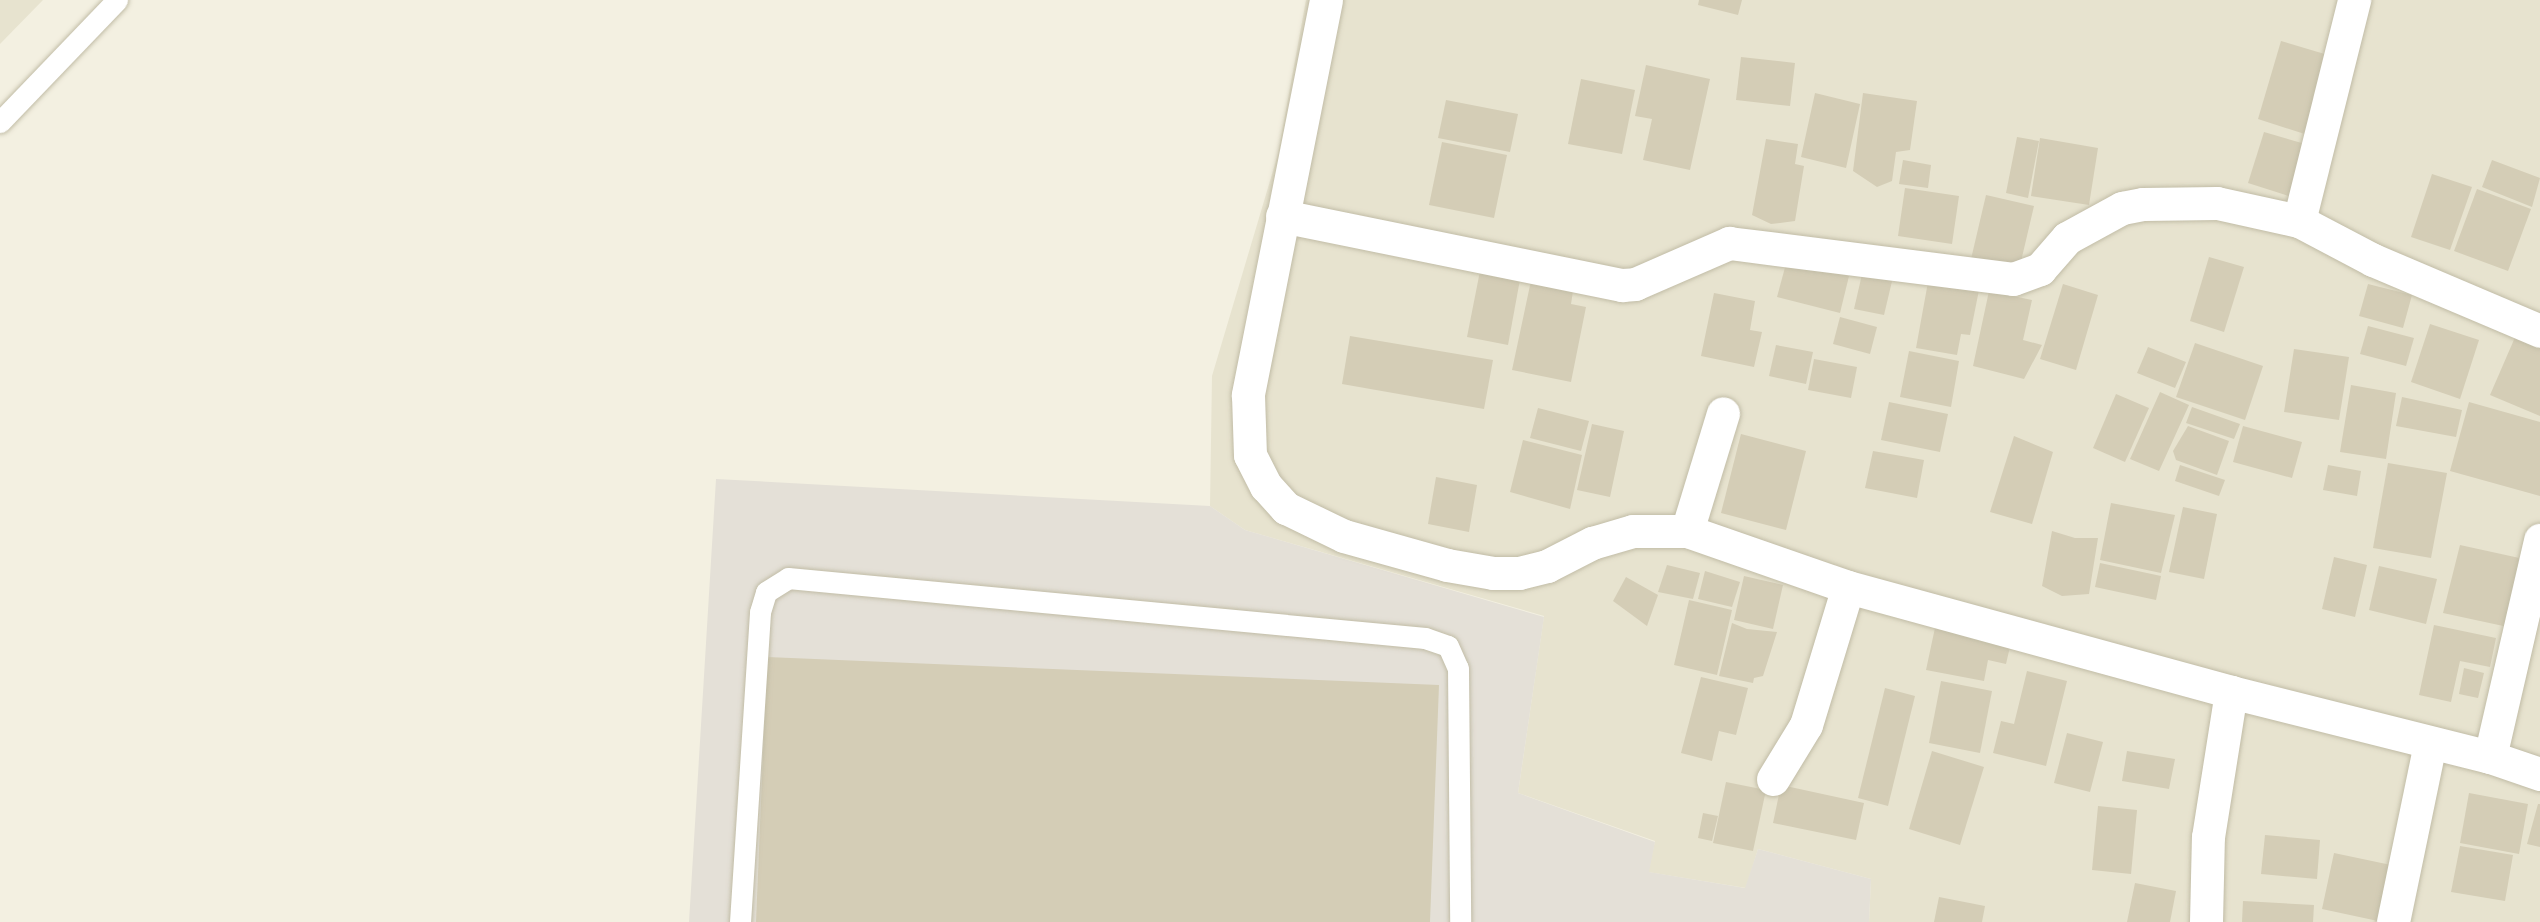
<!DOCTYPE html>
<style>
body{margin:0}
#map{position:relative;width:2540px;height:922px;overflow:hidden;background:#f3f0e1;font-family:Quicksand,sans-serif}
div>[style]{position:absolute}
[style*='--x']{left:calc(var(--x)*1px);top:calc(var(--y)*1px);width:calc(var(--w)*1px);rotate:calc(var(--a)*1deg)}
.residential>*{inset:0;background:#e7e3cf}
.industrial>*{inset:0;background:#e4e0d7}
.building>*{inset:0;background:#d4cdb6}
.roads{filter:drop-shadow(0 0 2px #c1bca6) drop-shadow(0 0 2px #c1bca6)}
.lane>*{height:21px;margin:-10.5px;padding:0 10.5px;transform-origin:10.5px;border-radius:10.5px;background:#fff}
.street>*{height:33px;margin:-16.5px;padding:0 16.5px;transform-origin:16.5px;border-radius:16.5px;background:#fff}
span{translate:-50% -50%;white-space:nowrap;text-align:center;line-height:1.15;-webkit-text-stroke:4.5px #fff;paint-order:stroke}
</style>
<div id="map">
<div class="residential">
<i style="clip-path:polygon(0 0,43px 0,0 44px)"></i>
<i style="clip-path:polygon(1306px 0,2540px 0,2540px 922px,1869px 922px,1871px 879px,1758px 849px,1746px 888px,1648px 872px,1655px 841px,1518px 793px,1544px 616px,1245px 530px,1210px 506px,1212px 376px,1278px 154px)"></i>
</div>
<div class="industrial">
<i style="clip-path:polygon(716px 479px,1210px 506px,1245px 530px,1544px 617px,1518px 793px,1655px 842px,1649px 872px,1745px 888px,1758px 849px,1871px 879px,1869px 922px,689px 922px)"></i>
</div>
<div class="building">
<i style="clip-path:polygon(1699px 0,1742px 0,1738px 15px,1698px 5px)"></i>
<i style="clip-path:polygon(2281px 41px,2338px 58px,2314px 137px,2258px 119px)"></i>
<i style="clip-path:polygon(1741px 57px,1795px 63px,1790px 106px,1736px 100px)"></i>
<i style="clip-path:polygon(1646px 65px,1710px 79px,1690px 170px,1643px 160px,1652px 119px,1635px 116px)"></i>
<i style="clip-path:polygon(1581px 79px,1635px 90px,1622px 154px,1568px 144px)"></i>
<i style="clip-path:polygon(1815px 93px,1860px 104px,1846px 168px,1801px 157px)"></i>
<i style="clip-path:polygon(1863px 93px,1917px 101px,1910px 150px,1896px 152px,1892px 181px,1877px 187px,1853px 171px)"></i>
<i style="clip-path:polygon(1446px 100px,1518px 114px,1510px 152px,1438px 138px)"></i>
<i style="clip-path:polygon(2264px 132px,2305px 144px,2289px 196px,2248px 183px)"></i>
<i style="clip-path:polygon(2017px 137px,2039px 141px,2028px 198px,2006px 193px)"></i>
<i style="clip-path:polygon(2040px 138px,2098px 148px,2089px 205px,2031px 196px)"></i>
<i style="clip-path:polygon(1766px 139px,1798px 144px,1795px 164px,1804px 166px,1795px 221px,1771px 224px,1752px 215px)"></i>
<i style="clip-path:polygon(1442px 142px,1507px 155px,1494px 218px,1429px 205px)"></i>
<i style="clip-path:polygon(1903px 160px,1931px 165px,1928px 188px,1899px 184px)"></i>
<i style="clip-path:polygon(2492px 160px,2540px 178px,2532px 207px,2482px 187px)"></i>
<i style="clip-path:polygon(2432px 174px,2472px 187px,2450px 250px,2411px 237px)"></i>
<i style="clip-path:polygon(1905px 188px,1959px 196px,1952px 244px,1898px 236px)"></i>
<i style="clip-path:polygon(2477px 189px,2531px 209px,2508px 271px,2454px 251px)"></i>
<i style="clip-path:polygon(1986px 195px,2034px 206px,2019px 270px,1971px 259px)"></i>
<i style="clip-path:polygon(2209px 257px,2244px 267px,2224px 332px,2190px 321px)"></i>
<i style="clip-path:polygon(1787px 260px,1849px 276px,1840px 313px,1777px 297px)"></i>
<i style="clip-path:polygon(1481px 266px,1521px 274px,1508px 345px,1467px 337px)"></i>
<i style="clip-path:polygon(1863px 270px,1893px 277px,1884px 315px,1854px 309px)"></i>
<i style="clip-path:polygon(1930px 271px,1981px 280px,1970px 335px,1961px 334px,1957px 355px,1916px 348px)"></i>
<i style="clip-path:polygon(1532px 276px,1574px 285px,1571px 304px,1586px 307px,1571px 382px,1512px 370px)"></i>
<i style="clip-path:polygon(2063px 284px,2098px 295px,2076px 370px,2040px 359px)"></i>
<i style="clip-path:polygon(2368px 284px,2412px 295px,2403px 328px,2359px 316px)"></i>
<i style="clip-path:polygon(1989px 291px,2032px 300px,2023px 340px,2042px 345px,2024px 379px,1973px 366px)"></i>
<i style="clip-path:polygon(1714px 293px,1755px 301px,1750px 330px,1762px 332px,1754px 367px,1701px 356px)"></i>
<i style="clip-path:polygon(1840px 317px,1877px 327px,1870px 354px,1833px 344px)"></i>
<i style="clip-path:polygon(2430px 324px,2479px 340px,2460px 399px,2411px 382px)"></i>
<i style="clip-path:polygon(2368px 326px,2414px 338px,2406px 366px,2360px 354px)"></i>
<i style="clip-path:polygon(2516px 335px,2540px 345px,2540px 416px,2490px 395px)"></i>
<i style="clip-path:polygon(1350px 336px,1493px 360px,1484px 409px,1342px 384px)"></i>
<i style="clip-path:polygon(2195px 343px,2263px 366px,2245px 420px,2176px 397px)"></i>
<i style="clip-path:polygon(1776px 345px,1813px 352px,1806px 384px,1769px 376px)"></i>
<i style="clip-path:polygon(2148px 347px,2186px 362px,2175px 388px,2137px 373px)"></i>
<i style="clip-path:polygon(2294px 349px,2349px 357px,2339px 420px,2284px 412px)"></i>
<i style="clip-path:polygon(1909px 351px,1959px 361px,1951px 407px,1900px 397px)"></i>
<i style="clip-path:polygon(1814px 359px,1857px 367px,1851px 398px,1808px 390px)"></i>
<i style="clip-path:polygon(2351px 385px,2396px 393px,2386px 459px,2340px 452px)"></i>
<i style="clip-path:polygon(2160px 392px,2189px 405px,2159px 471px,2130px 459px)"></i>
<i style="clip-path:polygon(2116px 394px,2149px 408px,2125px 462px,2093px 448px)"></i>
<i style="clip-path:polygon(2402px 397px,2462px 410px,2456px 437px,2396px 426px)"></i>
<i style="clip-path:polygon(1889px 402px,1948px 414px,1940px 452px,1881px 440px)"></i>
<i style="clip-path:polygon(2469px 402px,2540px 422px,2540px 496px,2450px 471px)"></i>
<i style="clip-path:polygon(2192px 407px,2240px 424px,2234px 439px,2186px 423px)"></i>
<i style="clip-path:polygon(1538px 408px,1589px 421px,1581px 451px,1530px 438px)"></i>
<i style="clip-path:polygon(1592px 424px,1624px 431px,1610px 497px,1577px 490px)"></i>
<i style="clip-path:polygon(2188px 426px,2229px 441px,2217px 475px,2176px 460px,2173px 451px)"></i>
<i style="clip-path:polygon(2243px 426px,2302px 442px,2292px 478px,2233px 462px)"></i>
<i style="clip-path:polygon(1741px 434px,1806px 451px,1786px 530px,1721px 513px)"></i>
<i style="clip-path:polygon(2014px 436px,2053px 452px,2032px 524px,1990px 512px)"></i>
<i style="clip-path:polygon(1523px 440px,1582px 455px,1570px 509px,1510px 492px)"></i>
<i style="clip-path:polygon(1873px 451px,1924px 460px,1917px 498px,1865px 488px)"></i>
<i style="clip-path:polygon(2388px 463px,2447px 473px,2431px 558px,2373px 548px)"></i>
<i style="clip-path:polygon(2180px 465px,2225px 480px,2219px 496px,2175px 481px)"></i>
<i style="clip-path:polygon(2328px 465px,2361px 471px,2357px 496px,2323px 490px)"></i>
<i style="clip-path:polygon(1436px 477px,1477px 485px,1469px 532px,1428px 524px)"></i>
<i style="clip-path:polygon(2111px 503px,2175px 515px,2161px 573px,2100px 560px)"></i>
<i style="clip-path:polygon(2183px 507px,2217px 514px,2204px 579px,2169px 572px)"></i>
<i style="clip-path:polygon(2052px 531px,2075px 538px,2098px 538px,2089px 594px,2062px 596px,2042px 586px)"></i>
<i style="clip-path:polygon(2460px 545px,2524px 559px,2508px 627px,2443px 613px)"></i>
<i style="clip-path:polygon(2334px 557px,2367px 565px,2355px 617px,2322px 609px)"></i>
<i style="clip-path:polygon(2100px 563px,2161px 576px,2156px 600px,2095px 587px)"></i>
<i style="clip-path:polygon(1667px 565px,1700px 573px,1693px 599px,1658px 592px)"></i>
<i style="clip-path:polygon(2379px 566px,2437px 579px,2426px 624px,2369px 610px)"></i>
<i style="clip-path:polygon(1705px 571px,1740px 582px,1732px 607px,1698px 599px)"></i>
<i style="clip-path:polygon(1744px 576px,1783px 585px,1773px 629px,1734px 620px)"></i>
<i style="clip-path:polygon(1626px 577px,1658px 595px,1647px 626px,1613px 601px)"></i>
<i style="clip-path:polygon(1689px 600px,1732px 610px,1717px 675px,1674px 665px)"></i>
<i style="clip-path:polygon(1732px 623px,1747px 629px,1777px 632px,1763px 676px,1754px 678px,1753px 683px,1719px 676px)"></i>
<i style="clip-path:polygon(1936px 623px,2012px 638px,2006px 664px,1988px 660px,1984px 681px,1926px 670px)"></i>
<i style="clip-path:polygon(2434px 625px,2496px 638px,2490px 667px,2460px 661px,2451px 702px,2419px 695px)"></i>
<i style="clip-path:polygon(767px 657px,1439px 685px,1430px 922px,756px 922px)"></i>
<i style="clip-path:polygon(2464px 668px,2484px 673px,2478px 698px,2459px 694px)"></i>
<i style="clip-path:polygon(2027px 671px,2067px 681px,2046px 766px,1993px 753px,2001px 721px,2014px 724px)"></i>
<i style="clip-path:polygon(1701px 677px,1748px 688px,1736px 735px,1719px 731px,1712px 761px,1681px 753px)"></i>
<i style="clip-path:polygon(1941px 681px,1992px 691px,1980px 753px,1929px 743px)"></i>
<i style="clip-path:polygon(1885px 688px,1915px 696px,1888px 806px,1858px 798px)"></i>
<i style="clip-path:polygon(2067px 733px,2103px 742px,2090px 792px,2054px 783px)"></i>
<i style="clip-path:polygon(1932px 751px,1984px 767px,1960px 845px,1909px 829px)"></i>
<i style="clip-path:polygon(2127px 751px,2175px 759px,2169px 789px,2122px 781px)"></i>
<i style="clip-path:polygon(1726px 782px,1766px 790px,1753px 851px,1713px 843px)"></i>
<i style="clip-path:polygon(1781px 785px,1864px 803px,1856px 840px,1773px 823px)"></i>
<i style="clip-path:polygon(2469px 793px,2528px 804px,2519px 854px,2460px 843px)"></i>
<i style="clip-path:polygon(2538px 804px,2540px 804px,2540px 847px,2527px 844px)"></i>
<i style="clip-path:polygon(2098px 806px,2137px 810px,2131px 874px,2092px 870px)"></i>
<i style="clip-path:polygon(1703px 813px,1718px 816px,1712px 841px,1698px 838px)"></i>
<i style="clip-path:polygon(2265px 835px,2320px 840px,2317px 879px,2261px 874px)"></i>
<i style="clip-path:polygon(2460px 846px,2513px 855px,2505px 901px,2451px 892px)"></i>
<i style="clip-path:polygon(2334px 853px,2391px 865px,2378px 921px,2322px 909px)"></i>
<i style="clip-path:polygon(2135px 883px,2176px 891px,2170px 922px,2127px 922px)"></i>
<i style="clip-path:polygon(1939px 897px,1985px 906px,1982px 922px,1934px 922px)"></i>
<i style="clip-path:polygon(2243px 901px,2314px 905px,2313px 922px,2242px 922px)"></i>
</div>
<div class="roads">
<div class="lane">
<i style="--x:0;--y:122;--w:169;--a:-46.2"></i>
<i style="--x:740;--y:922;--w:311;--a:-86.3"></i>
<i style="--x:760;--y:612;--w:21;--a:-73"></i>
<i style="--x:766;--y:592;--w:26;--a:-32"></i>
<i style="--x:788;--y:578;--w:640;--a:5.38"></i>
<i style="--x:1425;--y:638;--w:24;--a:19"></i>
<i style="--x:1448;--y:646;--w:24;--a:66"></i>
<i style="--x:1458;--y:668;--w:254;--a:89.5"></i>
</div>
<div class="street">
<i style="--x:1326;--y:0;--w:403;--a:101.2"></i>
<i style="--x:1248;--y:395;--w:60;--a:88.1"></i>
<i style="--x:1250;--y:455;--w:35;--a:63"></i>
<i style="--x:1266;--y:486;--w:30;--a:48"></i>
<i style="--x:1286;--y:508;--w:64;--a:25.8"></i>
<i style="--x:1344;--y:536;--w:107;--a:15.7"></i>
<i style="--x:1447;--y:565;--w:47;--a:9.9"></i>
<i style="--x:1493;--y:573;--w:26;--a:0"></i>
<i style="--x:1519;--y:573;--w:29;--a:-14"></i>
<i style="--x:1547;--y:566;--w:51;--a:-27.1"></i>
<i style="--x:1592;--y:543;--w:43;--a:-16.3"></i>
<i style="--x:1633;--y:531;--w:54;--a:0"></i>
<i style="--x:1687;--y:531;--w:170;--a:19.2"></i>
<i style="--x:1848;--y:587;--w:397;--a:15.3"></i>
<i style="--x:2231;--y:692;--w:267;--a:14.1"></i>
<i style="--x:2490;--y:757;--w:53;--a:18.8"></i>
<i style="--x:1282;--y:216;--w:347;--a:11.5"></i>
<i style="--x:1622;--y:285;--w:13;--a:-4"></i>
<i style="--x:1635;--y:284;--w:103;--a:-23.6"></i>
<i style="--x:1729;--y:243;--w:286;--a:7.2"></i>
<i style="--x:2013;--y:279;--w:29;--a:-20"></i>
<i style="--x:2040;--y:269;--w:41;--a:-48.9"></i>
<i style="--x:2067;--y:238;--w:63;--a:-28.6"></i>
<i style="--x:2122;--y:208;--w:21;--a:-11"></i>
<i style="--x:2143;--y:204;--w:74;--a:-0.8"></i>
<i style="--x:2217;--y:203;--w:84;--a:12.4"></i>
<i style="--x:2299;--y:221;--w:84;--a:27.8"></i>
<i style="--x:2373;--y:260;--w:181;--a:23"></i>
<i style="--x:2299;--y:221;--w:228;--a:-76"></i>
<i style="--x:1687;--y:531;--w:123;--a:-73"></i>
<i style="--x:2490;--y:757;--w:223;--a:-77"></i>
<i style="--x:1773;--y:779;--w:63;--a:-58.6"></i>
<i style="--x:1806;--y:725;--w:144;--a:-73.1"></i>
<i style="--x:2206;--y:922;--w:85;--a:-88.7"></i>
<i style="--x:2208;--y:837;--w:147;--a:-81"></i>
<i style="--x:2393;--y:922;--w:183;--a:-78.3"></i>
</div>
</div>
</div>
